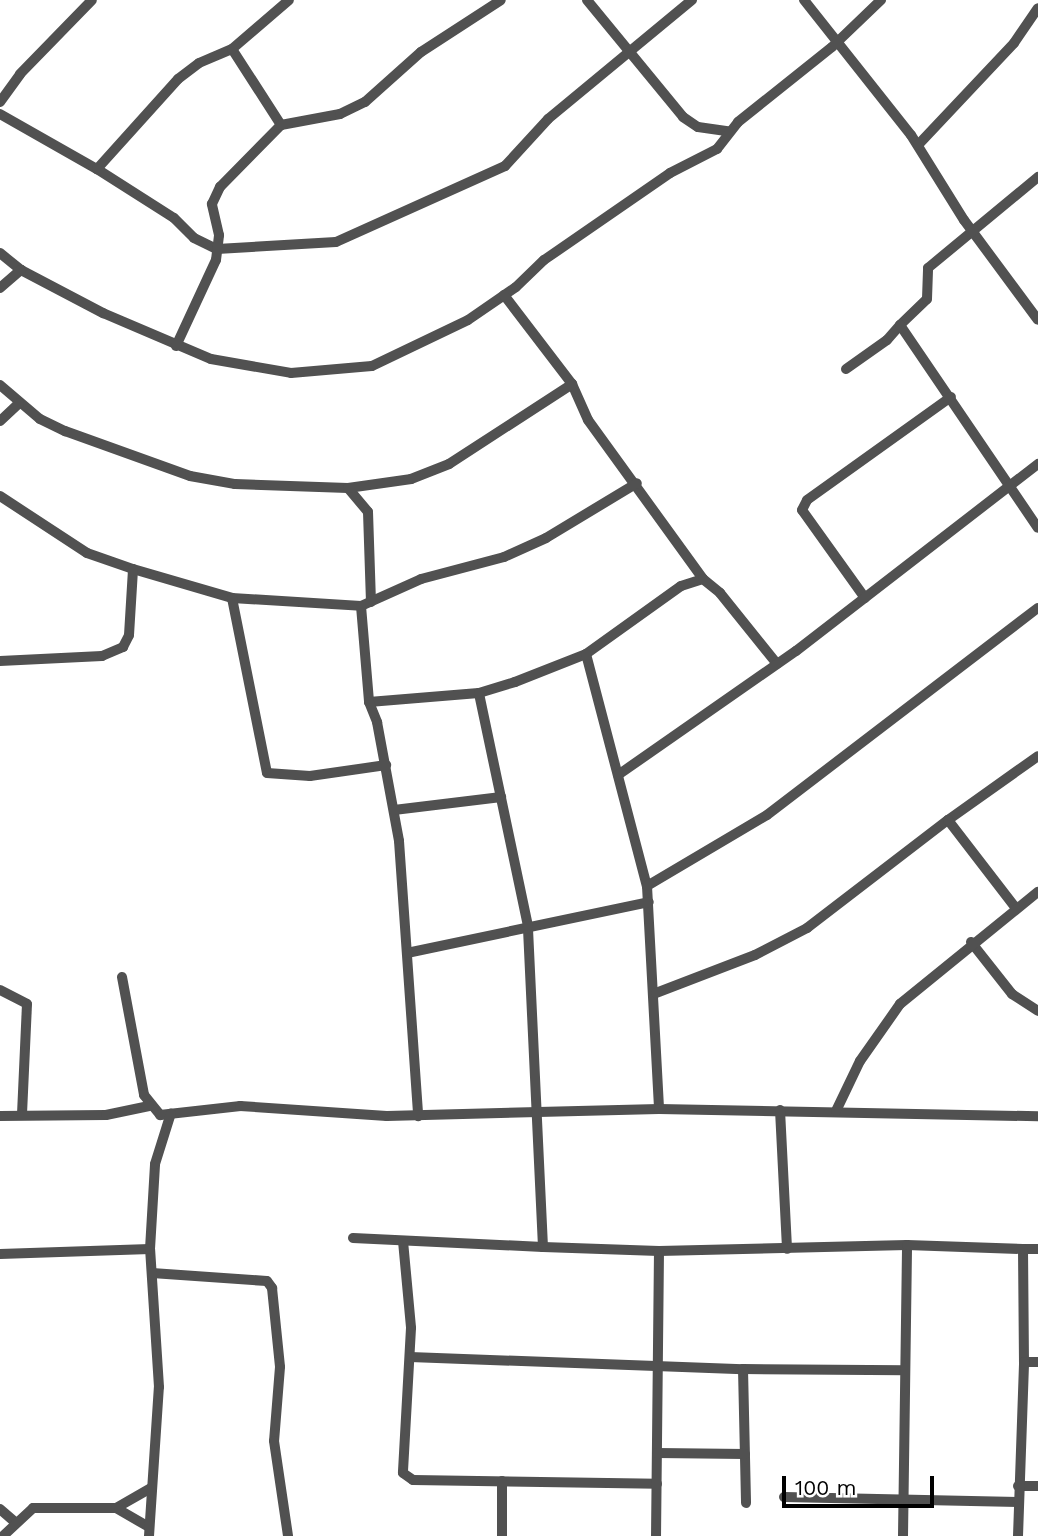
<!DOCTYPE html>
<style>
body{margin:0}
#map{position:relative;width:1038px;height:1536px;overflow:hidden;background:#fff;font-family:"Work Sans",sans-serif}
div>[style]{position:absolute}
[style*='--x']{left:calc(var(--x)*1px);top:calc(var(--y)*1px);width:calc(var(--w)*1px);rotate:calc(var(--a)*1deg)}
.minor>*{height:10px;margin:-5px;padding:0 5px;transform-origin:5px;border-radius:5px;background:#515151}
span{translate:-50% -50%;white-space:nowrap;text-align:center;line-height:1.15;-webkit-text-stroke:5px #fff;paint-order:stroke}
.scale{position:absolute;left:782px;top:1476px;width:152px;height:32px;box-sizing:border-box;border:4px solid #000;border-top:0;padding-left:9px;font-size:21px;line-height:24px;white-space:nowrap;color:#000;-webkit-text-stroke:5px #fff;paint-order:stroke}
</style>
<div id="map">
<div class="minor">
<i style="--x:587;--y:0;--w:151;--a:50.6"></i>
<i style="--x:683;--y:117;--w:18;--a:34"></i>
<i style="--x:698;--y:127;--w:30;--a:8"></i>
<i style="--x:804;--y:0;--w:172;--a:51.6"></i>
<i style="--x:911;--y:135;--w:100;--a:58.1"></i>
<i style="--x:964;--y:220;--w:124;--a:53.5"></i>
<i style="--x:0;--y:102;--w:34;--a:-54"></i>
<i style="--x:20;--y:74;--w:103;--a:-45.8"></i>
<i style="--x:0;--y:114;--w:112;--a:29.6"></i>
<i style="--x:97;--y:169;--w:121;--a:-48"></i>
<i style="--x:178;--y:79;--w:26;--a:-37"></i>
<i style="--x:199;--y:63;--w:36;--a:-23"></i>
<i style="--x:281;--y:125;--w:90;--a:-122.8"></i>
<i style="--x:232;--y:49;--w:75;--a:-40.7"></i>
<i style="--x:918;--y:145;--w:140;--a:-46.7"></i>
<i style="--x:1014;--y:43;--w:42;--a:-55.6"></i>
<i style="--x:97;--y:169;--w:91;--a:32.5"></i>
<i style="--x:174;--y:218;--w:28;--a:45"></i>
<i style="--x:194;--y:238;--w:25;--a:26"></i>
<i style="--x:217;--y:249;--w:119;--a:-3.4"></i>
<i style="--x:336;--y:242;--w:185;--a:-24.2"></i>
<i style="--x:505;--y:166;--w:64;--a:-47.5"></i>
<i style="--x:548;--y:119;--w:187;--a:-39.6"></i>
<i style="--x:0;--y:253;--w:27;--a:39"></i>
<i style="--x:21;--y:270;--w:93;--a:27.7"></i>
<i style="--x:103;--y:313;--w:117;--a:23.1"></i>
<i style="--x:211;--y:359;--w:81;--a:9.9"></i>
<i style="--x:291;--y:373;--w:81;--a:-4.9"></i>
<i style="--x:372;--y:366;--w:106;--a:-25.6"></i>
<i style="--x:468;--y:320;--w:58;--a:-34.5"></i>
<i style="--x:516;--y:287;--w:39;--a:-44"></i>
<i style="--x:544;--y:260;--w:153;--a:-34.6"></i>
<i style="--x:670;--y:173;--w:53;--a:-27.1"></i>
<i style="--x:717;--y:149;--w:34;--a:-52"></i>
<i style="--x:738;--y:122;--w:120;--a:-38.6"></i>
<i style="--x:832;--y:47;--w:68;--a:-43.8"></i>
<i style="--x:0;--y:288;--w:28;--a:-41"></i>
<i style="--x:504;--y:295;--w:112;--a:52.6"></i>
<i style="--x:572;--y:384;--w:39;--a:66"></i>
<i style="--x:588;--y:420;--w:196;--a:54.1"></i>
<i style="--x:900;--y:325;--w:37;--a:-44"></i>
<i style="--x:927;--y:299;--w:31;--a:-88"></i>
<i style="--x:928;--y:268;--w:143;--a:-39.6"></i>
<i style="--x:176;--y:346;--w:95;--a:-65.1"></i>
<i style="--x:216;--y:260;--w:25;--a:-83"></i>
<i style="--x:219;--y:235;--w:32;--a:-103"></i>
<i style="--x:212;--y:204;--w:19;--a:-65"></i>
<i style="--x:220;--y:187;--w:87;--a:-45.5"></i>
<i style="--x:281;--y:125;--w:60;--a:-10.6"></i>
<i style="--x:340;--y:114;--w:28;--a:-26"></i>
<i style="--x:365;--y:102;--w:75;--a:-41.8"></i>
<i style="--x:421;--y:52;--w:95;--a:-33"></i>
<i style="--x:846;--y:369;--w:50;--a:-35.3"></i>
<i style="--x:887;--y:340;--w:20;--a:-49"></i>
<i style="--x:900;--y:325;--w:245;--a:55.8"></i>
<i style="--x:0;--y:385;--w:52;--a:40.4"></i>
<i style="--x:40;--y:419;--w:28;--a:26"></i>
<i style="--x:65;--y:431;--w:133;--a:19.8"></i>
<i style="--x:190;--y:476;--w:46;--a:10.1"></i>
<i style="--x:235;--y:484;--w:113;--a:2"></i>
<i style="--x:348;--y:488;--w:31;--a:50"></i>
<i style="--x:368;--y:512;--w:90;--a:88.1"></i>
<i style="--x:0;--y:421;--w:26;--a:-43"></i>
<i style="--x:348;--y:488;--w:64;--a:-8.1"></i>
<i style="--x:411;--y:479;--w:41;--a:-21.5"></i>
<i style="--x:449;--y:464;--w:147;--a:-33"></i>
<i style="--x:0;--y:496;--w:104;--a:33.2"></i>
<i style="--x:87;--y:553;--w:49;--a:19.2"></i>
<i style="--x:133;--y:569;--w:103;--a:16.3"></i>
<i style="--x:232;--y:598;--w:129;--a:3.5"></i>
<i style="--x:361;--y:606;--w:66;--a:-24.2"></i>
<i style="--x:421;--y:579;--w:86;--a:-14.8"></i>
<i style="--x:504;--y:557;--w:46;--a:-24.3"></i>
<i style="--x:546;--y:538;--w:106;--a:-31.1"></i>
<i style="--x:232;--y:598;--w:178;--a:78.7"></i>
<i style="--x:267;--y:773;--w:43;--a:4"></i>
<i style="--x:310;--y:776;--w:77;--a:-8.2"></i>
<i style="--x:865;--y:598;--w:108;--a:-125.6"></i>
<i style="--x:802;--y:510;--w:11;--a:-63"></i>
<i style="--x:807;--y:500;--w:177;--a:-35.6"></i>
<i style="--x:361;--y:606;--w:96;--a:85.2"></i>
<i style="--x:369;--y:702;--w:110;--a:-4.7"></i>
<i style="--x:479;--y:693;--w:38;--a:-17"></i>
<i style="--x:515;--y:682;--w:76;--a:-21.5"></i>
<i style="--x:586;--y:654;--w:117;--a:-35.6"></i>
<i style="--x:681;--y:586;--w:23;--a:-18"></i>
<i style="--x:703;--y:579;--w:22;--a:39"></i>
<i style="--x:720;--y:593;--w:91;--a:51.2"></i>
<i style="--x:586;--y:654;--w:240;--a:75.3"></i>
<i style="--x:647;--y:886;--w:223;--a:86.9"></i>
<i style="--x:0;--y:661;--w:102;--a:-2.8"></i>
<i style="--x:102;--y:656;--w:23;--a:-23"></i>
<i style="--x:123;--y:647;--w:13;--a:-63"></i>
<i style="--x:129;--y:635;--w:66;--a:-86.5"></i>
<i style="--x:369;--y:702;--w:22;--a:68"></i>
<i style="--x:377;--y:722;--w:121;--a:79.5"></i>
<i style="--x:399;--y:841;--w:276;--a:86"></i>
<i style="--x:618;--y:775;--w:217;--a:-34.9"></i>
<i style="--x:796;--y:651;--w:306;--a:-37.7"></i>
<i style="--x:394;--y:810;--w:108;--a:-6.9"></i>
<i style="--x:948;--y:820;--w:110;--a:-35.4"></i>
<i style="--x:647;--y:886;--w:139;--a:-30.6"></i>
<i style="--x:767;--y:815;--w:341;--a:-37.4"></i>
<i style="--x:971;--y:942;--w:66;--a:51.7"></i>
<i style="--x:1012;--y:994;--w:31;--a:33"></i>
<i style="--x:407;--y:953;--w:247;--a:-11.9"></i>
<i style="--x:122;--y:977;--w:120;--a:79.4"></i>
<i style="--x:144;--y:1095;--w:26;--a:51"></i>
<i style="--x:160;--y:1115;--w:81;--a:-6.4"></i>
<i style="--x:240;--y:1106;--w:147;--a:3.9"></i>
<i style="--x:387;--y:1116;--w:272;--a:-1.5"></i>
<i style="--x:659;--y:1109;--w:379;--a:1.1"></i>
<i style="--x:0;--y:990;--w:30;--a:27"></i>
<i style="--x:27;--y:1004;--w:111;--a:92.6"></i>
<i style="--x:656;--y:993;--w:106;--a:-21"></i>
<i style="--x:755;--y:955;--w:59;--a:-27.4"></i>
<i style="--x:807;--y:928;--w:178;--a:-37.5"></i>
<i style="--x:948;--y:820;--w:110;--a:52.4"></i>
<i style="--x:780;--y:1110;--w:139;--a:87.1"></i>
<i style="--x:836;--y:1111;--w:55;--a:-64.4"></i>
<i style="--x:860;--y:1061;--w:70;--a:-54.9"></i>
<i style="--x:900;--y:1004;--w:178;--a:-39.1"></i>
<i style="--x:0;--y:1116;--w:106;--a:-0.5"></i>
<i style="--x:106;--y:1115;--w:44;--a:-11.8"></i>
<i style="--x:353;--y:1238;--w:190;--a:2.7"></i>
<i style="--x:543;--y:1247;--w:321;--a:-92.7"></i>
<i style="--x:528;--y:926;--w:238;--a:-101.9"></i>
<i style="--x:403;--y:1241;--w:87;--a:84.7"></i>
<i style="--x:411;--y:1328;--w:145;--a:93.2"></i>
<i style="--x:403;--y:1473;--w:12;--a:35"></i>
<i style="--x:413;--y:1480;--w:244;--a:0.9"></i>
<i style="--x:543;--y:1247;--w:116;--a:2"></i>
<i style="--x:659;--y:1251;--w:285;--a:90.6"></i>
<i style="--x:1038;--y:1249;--w:15;--a:180"></i>
<i style="--x:1023;--y:1249;--w:113;--a:89.5"></i>
<i style="--x:1024;--y:1362;--w:14;--a:0"></i>
<i style="--x:659;--y:1251;--w:248;--a:-1.4"></i>
<i style="--x:0;--y:1254;--w:150;--a:-1.9"></i>
<i style="--x:152;--y:1273;--w:115;--a:4"></i>
<i style="--x:267;--y:1281;--w:9;--a:54"></i>
<i style="--x:272;--y:1288;--w:79;--a:84.2"></i>
<i style="--x:280;--y:1367;--w:74;--a:94.6"></i>
<i style="--x:274;--y:1441;--w:96;--a:81.6"></i>
<i style="--x:410;--y:1357;--w:333;--a:2.1"></i>
<i style="--x:743;--y:1369;--w:162;--a:0.4"></i>
<i style="--x:743;--y:1369;--w:134;--a:88.7"></i>
<i style="--x:657;--y:1453;--w:88;--a:0.7"></i>
<i style="--x:502;--y:1481;--w:55;--a:90"></i>
<i style="--x:1018;--y:1486;--w:20;--a:0"></i>
<i style="--x:784;--y:1497;--w:234;--a:1.2"></i>
<i style="--x:116;--y:1508;--w:40;--a:-29.7"></i>
<i style="--x:0;--y:1509;--w:20;--a:41"></i>
<i style="--x:3;--y:1536;--w:41;--a:-43"></i>
<i style="--x:33;--y:1508;--w:83;--a:0"></i>
<i style="--x:116;--y:1508;--w:38;--a:30"></i>
<i style="--x:149;--y:1536;--w:149;--a:-86.2"></i>
<i style="--x:159;--y:1387;--w:138;--a:-93.7"></i>
<i style="--x:150;--y:1249;--w:85;--a:-86.6"></i>
<i style="--x:155;--y:1164;--w:53;--a:-72.6"></i>
<i style="--x:903;--y:1536;--w:291;--a:-89.2"></i>
<i style="--x:907;--y:1245;--w:116;--a:2"></i>
<i style="--x:1018;--y:1536;--w:174;--a:-88"></i>
</div>
<div class="scale">100 m</div>
</div>
